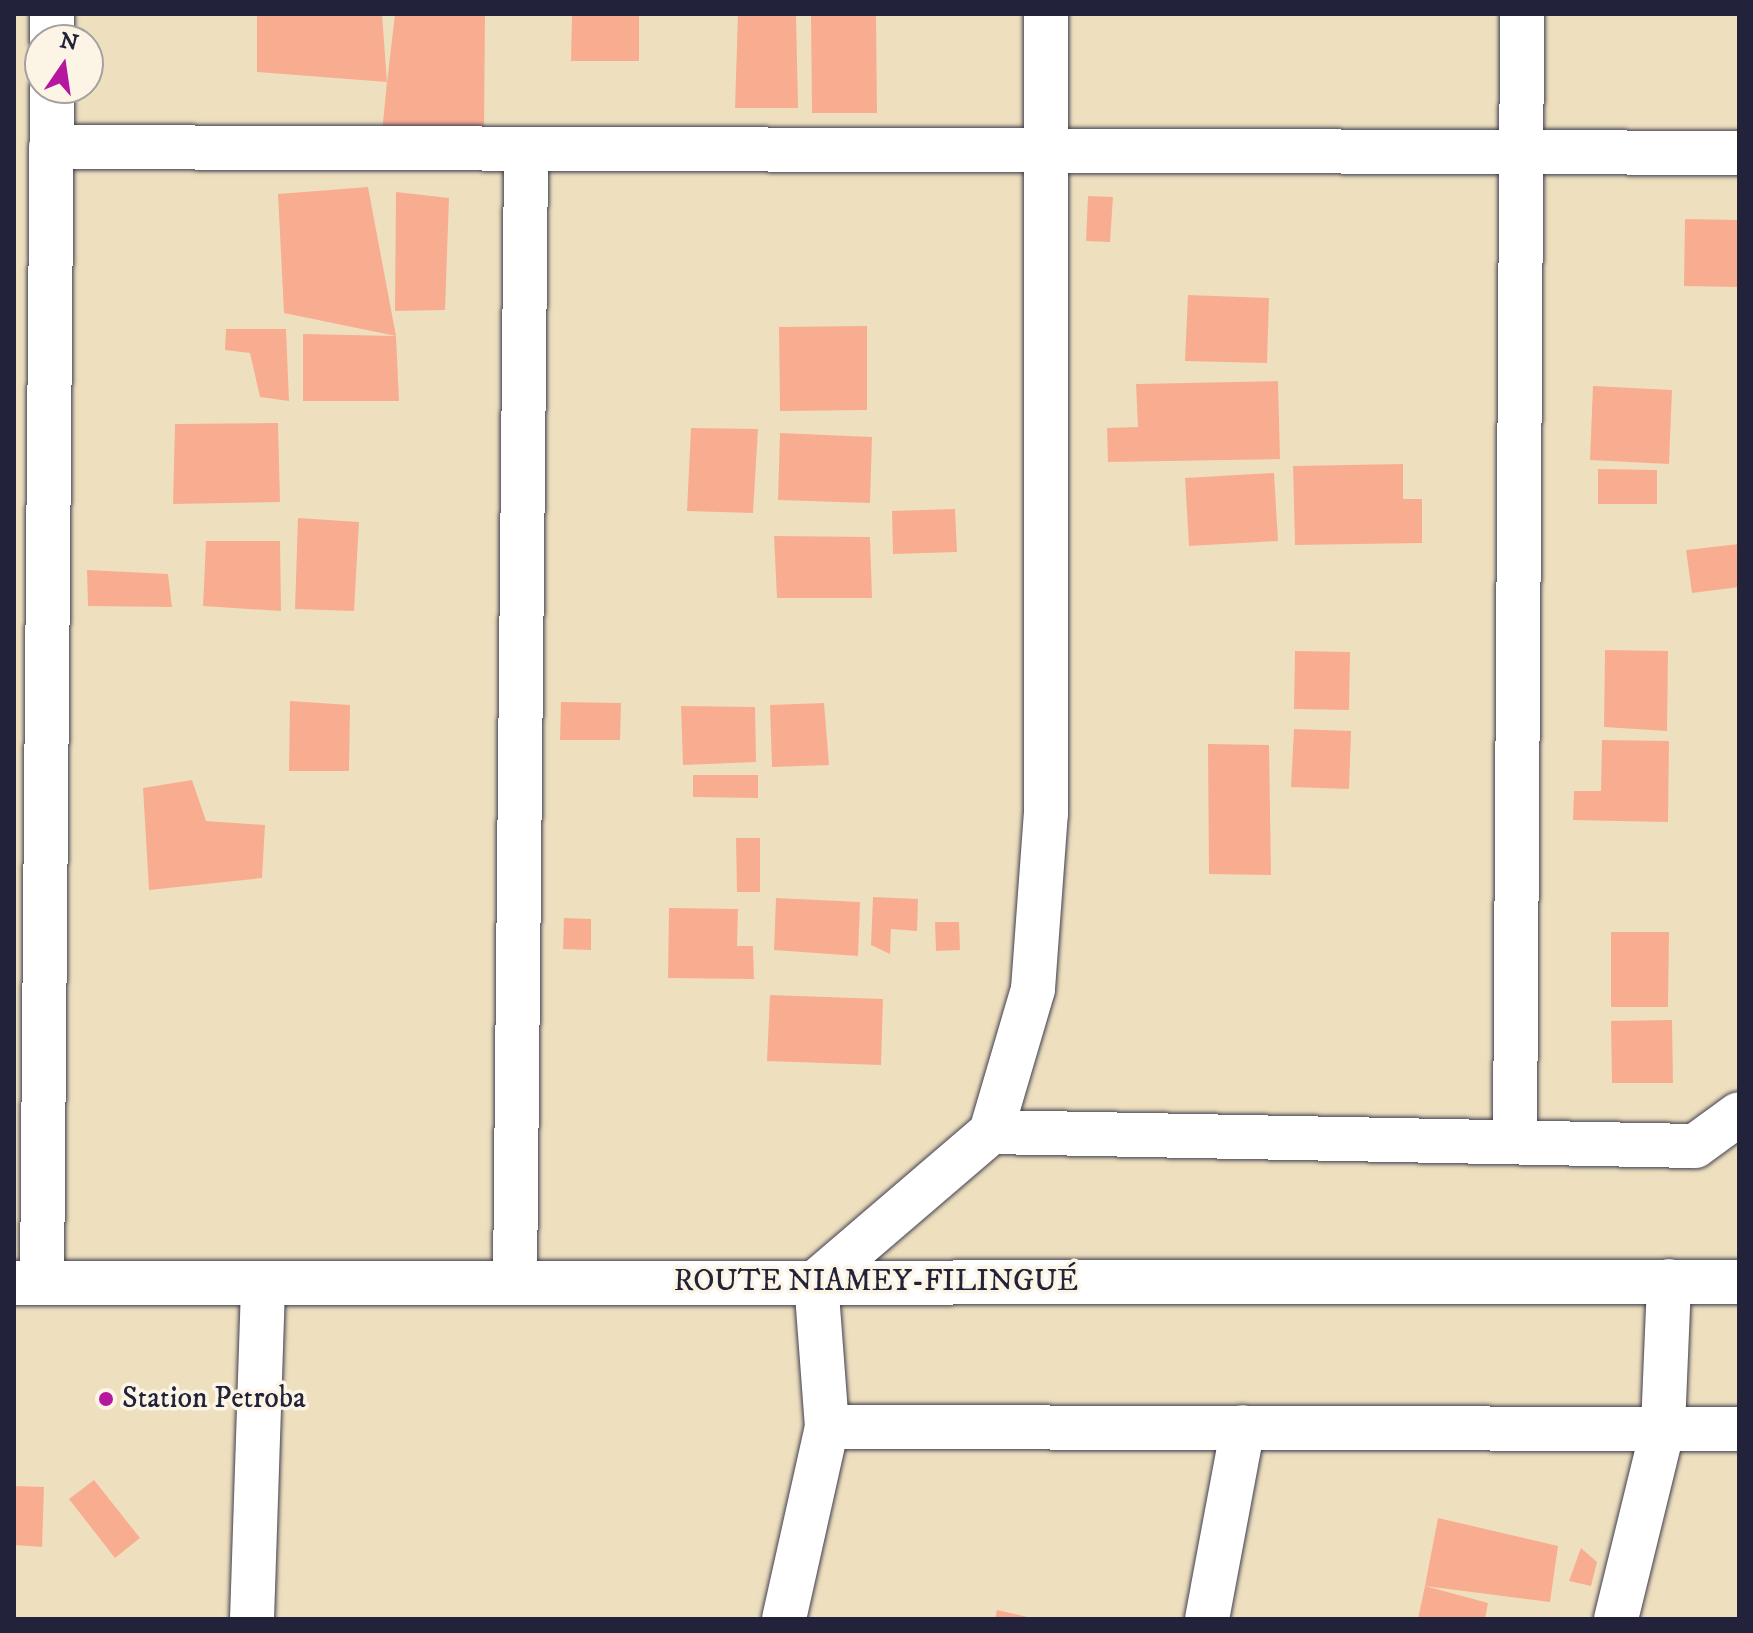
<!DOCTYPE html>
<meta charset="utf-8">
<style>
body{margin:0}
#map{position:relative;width:1753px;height:1633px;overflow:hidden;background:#eee0bf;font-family:"IM FELL DW Pica",serif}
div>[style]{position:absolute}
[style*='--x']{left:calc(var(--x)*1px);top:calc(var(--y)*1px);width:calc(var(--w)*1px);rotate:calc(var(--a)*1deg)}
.building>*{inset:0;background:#f9ad90}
.roads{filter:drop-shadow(0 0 2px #413e4f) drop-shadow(0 0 2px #413e4f)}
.minor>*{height:44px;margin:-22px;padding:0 22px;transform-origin:22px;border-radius:22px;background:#fff}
.major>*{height:44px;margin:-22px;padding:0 22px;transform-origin:22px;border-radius:22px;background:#fff}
.dots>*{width:22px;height:22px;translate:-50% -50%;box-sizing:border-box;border:4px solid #fcf5e5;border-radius:50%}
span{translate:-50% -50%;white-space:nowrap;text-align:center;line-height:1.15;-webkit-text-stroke:7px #fcf5e5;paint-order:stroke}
.street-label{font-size:30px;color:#22223b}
.poi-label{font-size:30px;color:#22223b}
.left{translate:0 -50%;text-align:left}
.frame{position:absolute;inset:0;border:16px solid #22223b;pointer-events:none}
.north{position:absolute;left:24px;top:24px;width:80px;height:80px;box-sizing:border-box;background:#fcf5e5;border:2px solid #a5a1a1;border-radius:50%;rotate:13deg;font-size:22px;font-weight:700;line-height:32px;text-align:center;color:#22223b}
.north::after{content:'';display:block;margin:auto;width:28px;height:36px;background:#b5179e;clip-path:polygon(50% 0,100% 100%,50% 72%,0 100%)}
</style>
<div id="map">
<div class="building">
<i style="clip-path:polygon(257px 14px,382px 14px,387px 82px,395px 14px,485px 14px,484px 131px,382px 133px,387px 82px,257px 72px)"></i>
<i style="clip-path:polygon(572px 14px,639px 14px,639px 61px,571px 61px)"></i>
<i style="clip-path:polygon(738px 14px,796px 14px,798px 108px,735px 108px)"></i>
<i style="clip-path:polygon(811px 14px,876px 14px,877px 113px,812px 113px)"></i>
<i style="clip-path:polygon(368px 187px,396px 336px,399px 401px,303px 401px,303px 334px,396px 336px,284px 313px,278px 194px)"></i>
<i style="clip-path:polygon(396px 192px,449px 198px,445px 310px,395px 311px)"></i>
<i style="clip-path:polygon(1088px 196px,1113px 197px,1110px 242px,1086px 241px)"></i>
<i style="clip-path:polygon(1685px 219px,1739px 220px,1739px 287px,1684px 286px)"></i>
<i style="clip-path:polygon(1188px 295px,1269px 298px,1267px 363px,1185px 361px)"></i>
<i style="clip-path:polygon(867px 326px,867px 410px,780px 411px,779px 327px)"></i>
<i style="clip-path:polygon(226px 329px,286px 329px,289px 401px,260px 397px,250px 353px,225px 350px)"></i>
<i style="clip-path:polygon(1278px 381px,1280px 459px,1108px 462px,1107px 428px,1138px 427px,1136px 384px)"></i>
<i style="clip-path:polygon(1593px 386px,1672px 390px,1669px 464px,1590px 460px)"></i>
<i style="clip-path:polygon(278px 423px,280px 502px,173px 504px,175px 424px)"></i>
<i style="clip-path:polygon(691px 428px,758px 429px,753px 513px,687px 511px)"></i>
<i style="clip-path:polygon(780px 433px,872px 437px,870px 503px,778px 500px)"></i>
<i style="clip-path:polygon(1403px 464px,1403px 499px,1422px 499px,1422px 543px,1295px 545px,1293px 466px)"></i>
<i style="clip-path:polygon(1598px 469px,1657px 470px,1657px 504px,1598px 504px)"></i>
<i style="clip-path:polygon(1274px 473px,1278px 541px,1189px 546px,1185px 478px)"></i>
<i style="clip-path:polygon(955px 509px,957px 552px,893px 554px,892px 511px)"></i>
<i style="clip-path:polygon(298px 518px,359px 522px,354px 611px,295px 609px)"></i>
<i style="clip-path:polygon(774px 536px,870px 537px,872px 598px,777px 598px)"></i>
<i style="clip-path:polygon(206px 541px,280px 541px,281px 611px,203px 606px)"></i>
<i style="clip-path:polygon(1739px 544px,1739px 587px,1692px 593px,1686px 550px)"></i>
<i style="clip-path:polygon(87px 570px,168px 574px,172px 607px,88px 606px)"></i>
<i style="clip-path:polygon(1605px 650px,1668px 651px,1667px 731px,1604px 727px)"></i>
<i style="clip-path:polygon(1295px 651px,1350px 652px,1349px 710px,1294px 709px)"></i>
<i style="clip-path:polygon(290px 701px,350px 705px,349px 771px,289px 771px)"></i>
<i style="clip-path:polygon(561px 702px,621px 703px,620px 740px,560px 740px)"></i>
<i style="clip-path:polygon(824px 703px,829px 765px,772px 767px,770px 705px)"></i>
<i style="clip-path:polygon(681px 706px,755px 707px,756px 762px,683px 765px)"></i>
<i style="clip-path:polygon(1294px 729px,1351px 731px,1349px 789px,1291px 787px)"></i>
<i style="clip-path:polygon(1602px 740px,1669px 741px,1668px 822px,1573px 820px,1574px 791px,1601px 791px)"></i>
<i style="clip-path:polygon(1208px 744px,1269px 745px,1271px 875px,1209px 874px)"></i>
<i style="clip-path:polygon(693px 775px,758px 775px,758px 798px,693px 797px)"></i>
<i style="clip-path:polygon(192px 780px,206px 821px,265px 825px,262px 878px,149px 890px,143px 788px)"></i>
<i style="clip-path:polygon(736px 838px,760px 838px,760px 892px,737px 892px)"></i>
<i style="clip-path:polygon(873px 897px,918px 899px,917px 931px,891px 929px,890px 954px,871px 945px)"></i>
<i style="clip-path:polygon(776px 898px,860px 902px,858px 956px,774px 950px)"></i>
<i style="clip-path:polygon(669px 908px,738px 909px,737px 946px,753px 946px,754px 979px,668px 978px)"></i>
<i style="clip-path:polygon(564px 918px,591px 919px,591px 950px,563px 949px)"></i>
<i style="clip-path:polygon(935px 922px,959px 922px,960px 950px,936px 951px)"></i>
<i style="clip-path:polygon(1611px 932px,1669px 932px,1668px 1007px,1611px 1007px)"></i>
<i style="clip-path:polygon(770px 995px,883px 999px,881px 1065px,767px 1061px)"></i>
<i style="clip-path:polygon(1672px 1020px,1673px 1083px,1612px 1083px,1611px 1021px)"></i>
<i style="clip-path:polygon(94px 1480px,140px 1538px,115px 1558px,69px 1499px)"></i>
<i style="clip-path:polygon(14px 1486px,44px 1487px,42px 1547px,14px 1545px)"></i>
<i style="clip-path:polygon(1438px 1518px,1558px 1546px,1550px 1602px,1425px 1586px)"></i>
<i style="clip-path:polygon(1581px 1548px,1597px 1562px,1591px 1586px,1569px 1581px)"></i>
<i style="clip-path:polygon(1425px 1586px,1488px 1603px,1485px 1619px,1418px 1619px)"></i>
<i style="clip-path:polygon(997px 1610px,1032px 1618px,1032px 1619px,995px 1619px)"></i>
</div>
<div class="roads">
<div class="minor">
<i style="--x:52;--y:40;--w:26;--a:-90"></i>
<i style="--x:51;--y:147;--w:1688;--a:0.2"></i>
<i style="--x:991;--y:1132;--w:704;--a:1.14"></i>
<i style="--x:1695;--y:1146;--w:54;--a:-36"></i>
<i style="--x:1515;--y:1142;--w:1128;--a:-89.64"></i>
<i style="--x:42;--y:1283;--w:1195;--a:-89.52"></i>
<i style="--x:515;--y:1283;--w:1134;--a:-89.44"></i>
<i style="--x:827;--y:1427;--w:912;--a:0.13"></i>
<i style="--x:252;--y:1619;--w:333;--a:-88.1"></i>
<i style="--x:784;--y:1619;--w:197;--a:-77.4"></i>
<i style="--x:827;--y:1427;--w:145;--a:-94.3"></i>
<i style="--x:816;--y:1282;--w:230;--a:-40.6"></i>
<i style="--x:991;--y:1132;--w:149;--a:-73.6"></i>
<i style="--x:1033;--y:989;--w:175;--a:-85.8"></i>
<i style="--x:1046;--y:814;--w:800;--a:-90"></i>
<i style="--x:1207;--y:1619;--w:195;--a:-79.4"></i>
<i style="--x:1616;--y:1619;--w:198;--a:-76.2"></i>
<i style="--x:1663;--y:1427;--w:146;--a:-87.6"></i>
</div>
<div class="major">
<i style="--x:14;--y:1283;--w:1725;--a:-0.03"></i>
</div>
</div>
<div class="dots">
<i style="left:106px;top:1399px;background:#b5179e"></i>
</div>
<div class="street-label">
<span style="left:876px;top:1282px">ROUTE NIAMEY-FILINGUÉ</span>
</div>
<div class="poi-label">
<span class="left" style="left:122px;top:1399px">Station Petroba</span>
</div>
<div class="frame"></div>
<div class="north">N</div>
</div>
